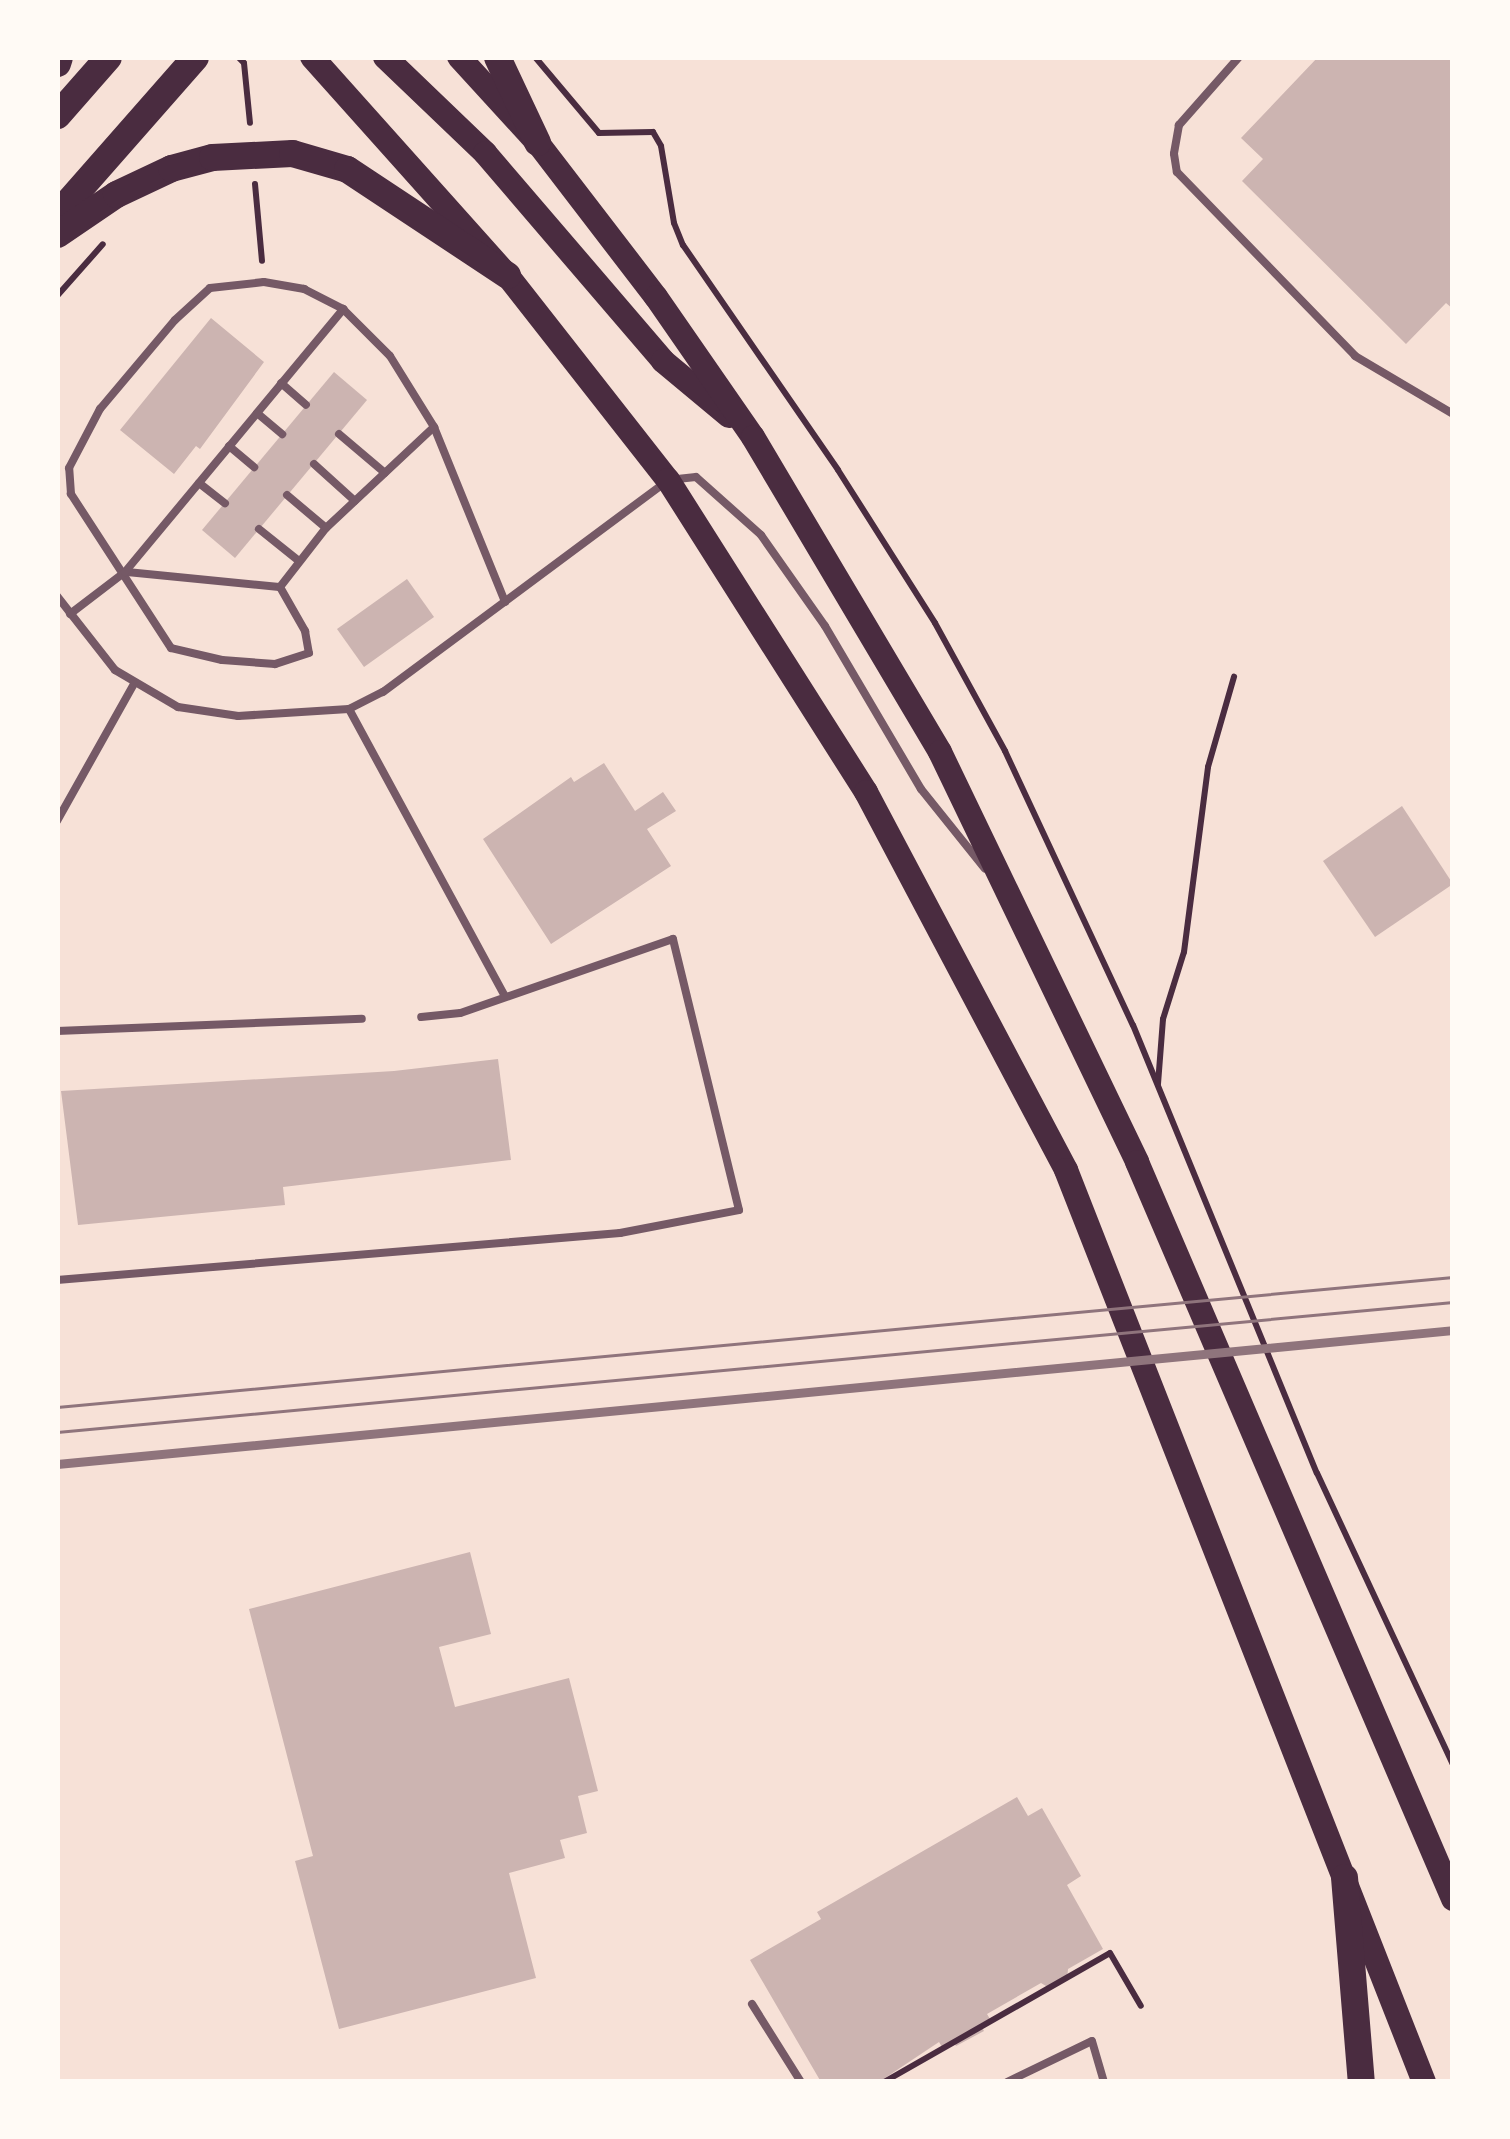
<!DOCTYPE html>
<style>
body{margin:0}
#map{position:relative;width:1510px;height:2139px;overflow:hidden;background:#f7e1d7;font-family:Barlow,sans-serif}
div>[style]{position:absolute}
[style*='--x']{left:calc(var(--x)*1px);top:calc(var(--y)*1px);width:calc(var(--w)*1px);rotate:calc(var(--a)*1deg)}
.building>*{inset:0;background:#ccb4b1}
.path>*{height:6px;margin:-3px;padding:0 3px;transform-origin:3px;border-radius:3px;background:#4a2c40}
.service>*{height:8px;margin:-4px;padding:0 4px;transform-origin:4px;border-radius:4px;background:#755966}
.secondary>*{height:24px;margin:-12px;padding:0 12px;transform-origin:12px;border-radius:12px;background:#4a2c40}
.primary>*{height:27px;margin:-13.5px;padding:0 13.5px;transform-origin:13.5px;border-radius:13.5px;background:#4a2c40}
.tram>*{height:3px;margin:-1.5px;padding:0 1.5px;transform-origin:1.5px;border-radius:1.5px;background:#8f747c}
.rail>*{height:9px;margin:-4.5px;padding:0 4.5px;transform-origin:4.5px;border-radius:4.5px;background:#8f747c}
span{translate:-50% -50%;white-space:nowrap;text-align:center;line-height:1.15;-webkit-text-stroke:12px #fffaf5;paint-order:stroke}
.frame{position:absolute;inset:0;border:60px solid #fffaf5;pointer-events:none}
</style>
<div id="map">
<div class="building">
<i style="clip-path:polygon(1318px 57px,1453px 57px,1453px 309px,1446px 303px,1406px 344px,1242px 181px,1263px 159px,1241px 138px)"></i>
<i style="clip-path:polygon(211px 318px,264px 362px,200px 449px,196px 446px,174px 474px,120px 430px)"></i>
<i style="clip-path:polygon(334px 372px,367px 400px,235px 558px,202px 530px)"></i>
<i style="clip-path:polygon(407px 579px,434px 617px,364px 667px,337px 629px)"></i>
<i style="clip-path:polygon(604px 763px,635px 811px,663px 792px,676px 811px,647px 829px,671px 866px,551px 944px,483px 839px,571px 777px,574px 782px)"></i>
<i style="clip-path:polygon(1402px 806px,1453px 884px,1375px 937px,1323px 861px)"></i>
<i style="clip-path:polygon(498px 1059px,511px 1160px,283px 1187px,285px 1205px,78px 1225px,61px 1091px,394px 1071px)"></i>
<i style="clip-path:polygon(470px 1552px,491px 1634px,439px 1647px,455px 1707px,569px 1678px,598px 1791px,578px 1796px,587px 1833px,560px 1840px,565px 1858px,509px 1873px,536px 1978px,339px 2029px,295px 1861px,313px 1856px,249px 1609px)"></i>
<i style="clip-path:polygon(1017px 1797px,1028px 1816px,1042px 1808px,1081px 1876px,1067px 1885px,1103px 1949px,1068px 1969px,1067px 1980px,1051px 1989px,1041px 1983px,987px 2014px,990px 2019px,980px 2024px,984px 2031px,956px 2046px,953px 2041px,942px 2047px,939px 2042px,879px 2082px,821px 2082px,750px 1960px,821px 1919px,817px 1912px)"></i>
</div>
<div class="path">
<i style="--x:238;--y:57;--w:8;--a:45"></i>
<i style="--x:244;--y:63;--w:60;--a:84.3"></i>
<i style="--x:535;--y:57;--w:99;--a:49.9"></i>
<i style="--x:599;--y:133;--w:54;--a:-1.1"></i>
<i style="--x:653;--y:132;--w:16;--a:60"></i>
<i style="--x:661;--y:146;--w:78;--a:80.4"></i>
<i style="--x:674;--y:223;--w:24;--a:68"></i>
<i style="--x:683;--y:245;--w:273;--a:55.4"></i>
<i style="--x:838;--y:470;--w:181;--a:57.6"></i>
<i style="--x:935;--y:623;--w:146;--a:61.3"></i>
<i style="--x:1005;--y:751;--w:302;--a:65"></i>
<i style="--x:1133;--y:1025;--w:484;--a:67.7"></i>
<i style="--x:1317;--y:1473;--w:321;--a:65"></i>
<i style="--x:255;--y:184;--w:77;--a:84.8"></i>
<i style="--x:57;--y:296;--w:69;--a:-48.5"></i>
<i style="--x:1158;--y:1084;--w:65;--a:-85.6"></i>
<i style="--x:1163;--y:1019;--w:70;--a:-72.6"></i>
<i style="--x:1184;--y:952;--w:187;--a:-82.6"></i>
<i style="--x:1208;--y:767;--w:94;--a:-73.9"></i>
<i style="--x:884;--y:2082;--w:260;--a:-29.7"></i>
<i style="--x:1110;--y:1953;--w:61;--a:59.7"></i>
</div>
<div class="service">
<i style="--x:1239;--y:57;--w:91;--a:131.4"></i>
<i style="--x:1179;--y:125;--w:29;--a:100"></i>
<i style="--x:1174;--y:154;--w:18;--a:81"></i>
<i style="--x:1177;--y:172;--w:256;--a:45.9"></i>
<i style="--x:1355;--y:356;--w:114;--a:30.6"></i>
<i style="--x:281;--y:383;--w:33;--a:41"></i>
<i style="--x:257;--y:413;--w:33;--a:40"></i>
<i style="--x:339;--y:434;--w:60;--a:40.3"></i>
<i style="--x:229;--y:446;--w:33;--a:40"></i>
<i style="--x:314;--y:464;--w:55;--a:42.1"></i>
<i style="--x:199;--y:483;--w:33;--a:38"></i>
<i style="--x:287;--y:495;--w:51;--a:40.2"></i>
<i style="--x:259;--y:529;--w:51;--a:38.7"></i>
<i style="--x:127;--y:572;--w:153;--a:5.6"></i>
<i style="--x:280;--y:587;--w:51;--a:60.4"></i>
<i style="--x:305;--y:631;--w:22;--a:80"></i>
<i style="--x:309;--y:653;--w:36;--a:162"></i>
<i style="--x:275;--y:664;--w:53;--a:-175.7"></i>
<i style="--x:222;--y:660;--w:52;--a:-166.8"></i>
<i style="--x:171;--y:648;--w:184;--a:-123"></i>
<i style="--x:71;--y:494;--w:26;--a:-94"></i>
<i style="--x:69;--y:468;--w:67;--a:-62.3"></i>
<i style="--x:100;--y:409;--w:116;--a:-49.9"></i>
<i style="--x:175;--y:320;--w:47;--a:-42.4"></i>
<i style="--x:210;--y:288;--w:54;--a:-6.3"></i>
<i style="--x:264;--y:282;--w:41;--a:9.9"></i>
<i style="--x:304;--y:289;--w:44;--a:27.1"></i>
<i style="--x:280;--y:587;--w:75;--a:-52.1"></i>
<i style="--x:326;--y:528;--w:148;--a:-43.1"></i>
<i style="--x:57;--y:596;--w:94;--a:51.9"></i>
<i style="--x:115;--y:670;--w:73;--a:30.4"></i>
<i style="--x:178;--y:707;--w:61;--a:8.5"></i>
<i style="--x:238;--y:716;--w:111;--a:-3.6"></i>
<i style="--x:349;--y:709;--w:38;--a:-27"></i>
<i style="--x:383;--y:692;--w:355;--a:-36.6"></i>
<i style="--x:668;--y:480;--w:28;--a:-6"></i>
<i style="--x:696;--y:477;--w:87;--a:41.7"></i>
<i style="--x:761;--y:535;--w:111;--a:54.9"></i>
<i style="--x:825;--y:626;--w:189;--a:59.5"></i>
<i style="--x:921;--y:789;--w:102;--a:51.3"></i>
<i style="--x:70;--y:614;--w:69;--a:-37.4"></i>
<i style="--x:125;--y:572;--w:342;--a:-50.3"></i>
<i style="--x:343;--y:309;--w:66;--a:45"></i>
<i style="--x:390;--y:356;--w:84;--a:58.2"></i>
<i style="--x:434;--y:427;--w:189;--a:67.9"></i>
<i style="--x:349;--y:709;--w:325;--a:61.5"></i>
<i style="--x:57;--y:821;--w:157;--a:-60.7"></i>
<i style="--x:57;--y:1031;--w:305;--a:-2.3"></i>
<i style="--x:57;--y:1280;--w:565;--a:-4.77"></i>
<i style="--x:620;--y:1233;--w:121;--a:-10.9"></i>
<i style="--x:739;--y:1210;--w:279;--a:-103.7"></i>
<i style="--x:673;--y:939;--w:225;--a:160.8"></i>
<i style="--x:460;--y:1013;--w:39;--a:174"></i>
<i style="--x:752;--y:2004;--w:92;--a:57.9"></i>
<i style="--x:1007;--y:2082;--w:94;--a:-25.8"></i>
<i style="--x:1092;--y:2041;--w:43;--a:73.7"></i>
</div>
<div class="secondary">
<i style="--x:312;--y:57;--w:292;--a:48.2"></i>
<i style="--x:507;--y:275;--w:261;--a:51.9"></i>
<i style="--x:668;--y:480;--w:370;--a:57.6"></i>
<i style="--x:866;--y:792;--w:428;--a:62.1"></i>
<i style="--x:1066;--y:1170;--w:980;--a:68.57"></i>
<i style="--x:385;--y:57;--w:139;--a:43.8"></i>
<i style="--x:485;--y:153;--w:274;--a:49.4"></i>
<i style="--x:663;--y:361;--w:86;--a:39.8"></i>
<i style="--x:459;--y:57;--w:115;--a:47.5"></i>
<i style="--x:537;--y:142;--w:195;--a:52.5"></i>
<i style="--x:656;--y:297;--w:170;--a:55.3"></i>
<i style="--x:753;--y:437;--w:366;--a:59.3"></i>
<i style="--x:940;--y:752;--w:455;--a:64.3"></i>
<i style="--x:1137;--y:1162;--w:802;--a:66.79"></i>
</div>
<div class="primary">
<i style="--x:497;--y:57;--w:94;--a:64.8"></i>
<i style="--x:57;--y:63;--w:6;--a:-72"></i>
<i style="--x:57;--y:115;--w:77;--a:-48.7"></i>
<i style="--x:57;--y:214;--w:209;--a:-48.7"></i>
<i style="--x:57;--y:234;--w:71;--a:-34.1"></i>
<i style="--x:116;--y:194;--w:61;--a:-25.3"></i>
<i style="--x:171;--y:168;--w:42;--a:-15"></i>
<i style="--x:212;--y:157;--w:80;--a:-2.9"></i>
<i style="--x:292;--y:153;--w:57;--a:16.2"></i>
<i style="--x:347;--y:169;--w:192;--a:33.5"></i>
<i style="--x:1344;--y:1877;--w:206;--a:85.3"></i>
</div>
<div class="tram">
<i style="--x:57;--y:1407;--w:1402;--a:-5.32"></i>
<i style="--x:57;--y:1432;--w:1402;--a:-5.32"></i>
</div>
<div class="rail">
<i style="--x:57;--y:1464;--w:1402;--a:-5.48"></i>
</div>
<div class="frame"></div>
</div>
